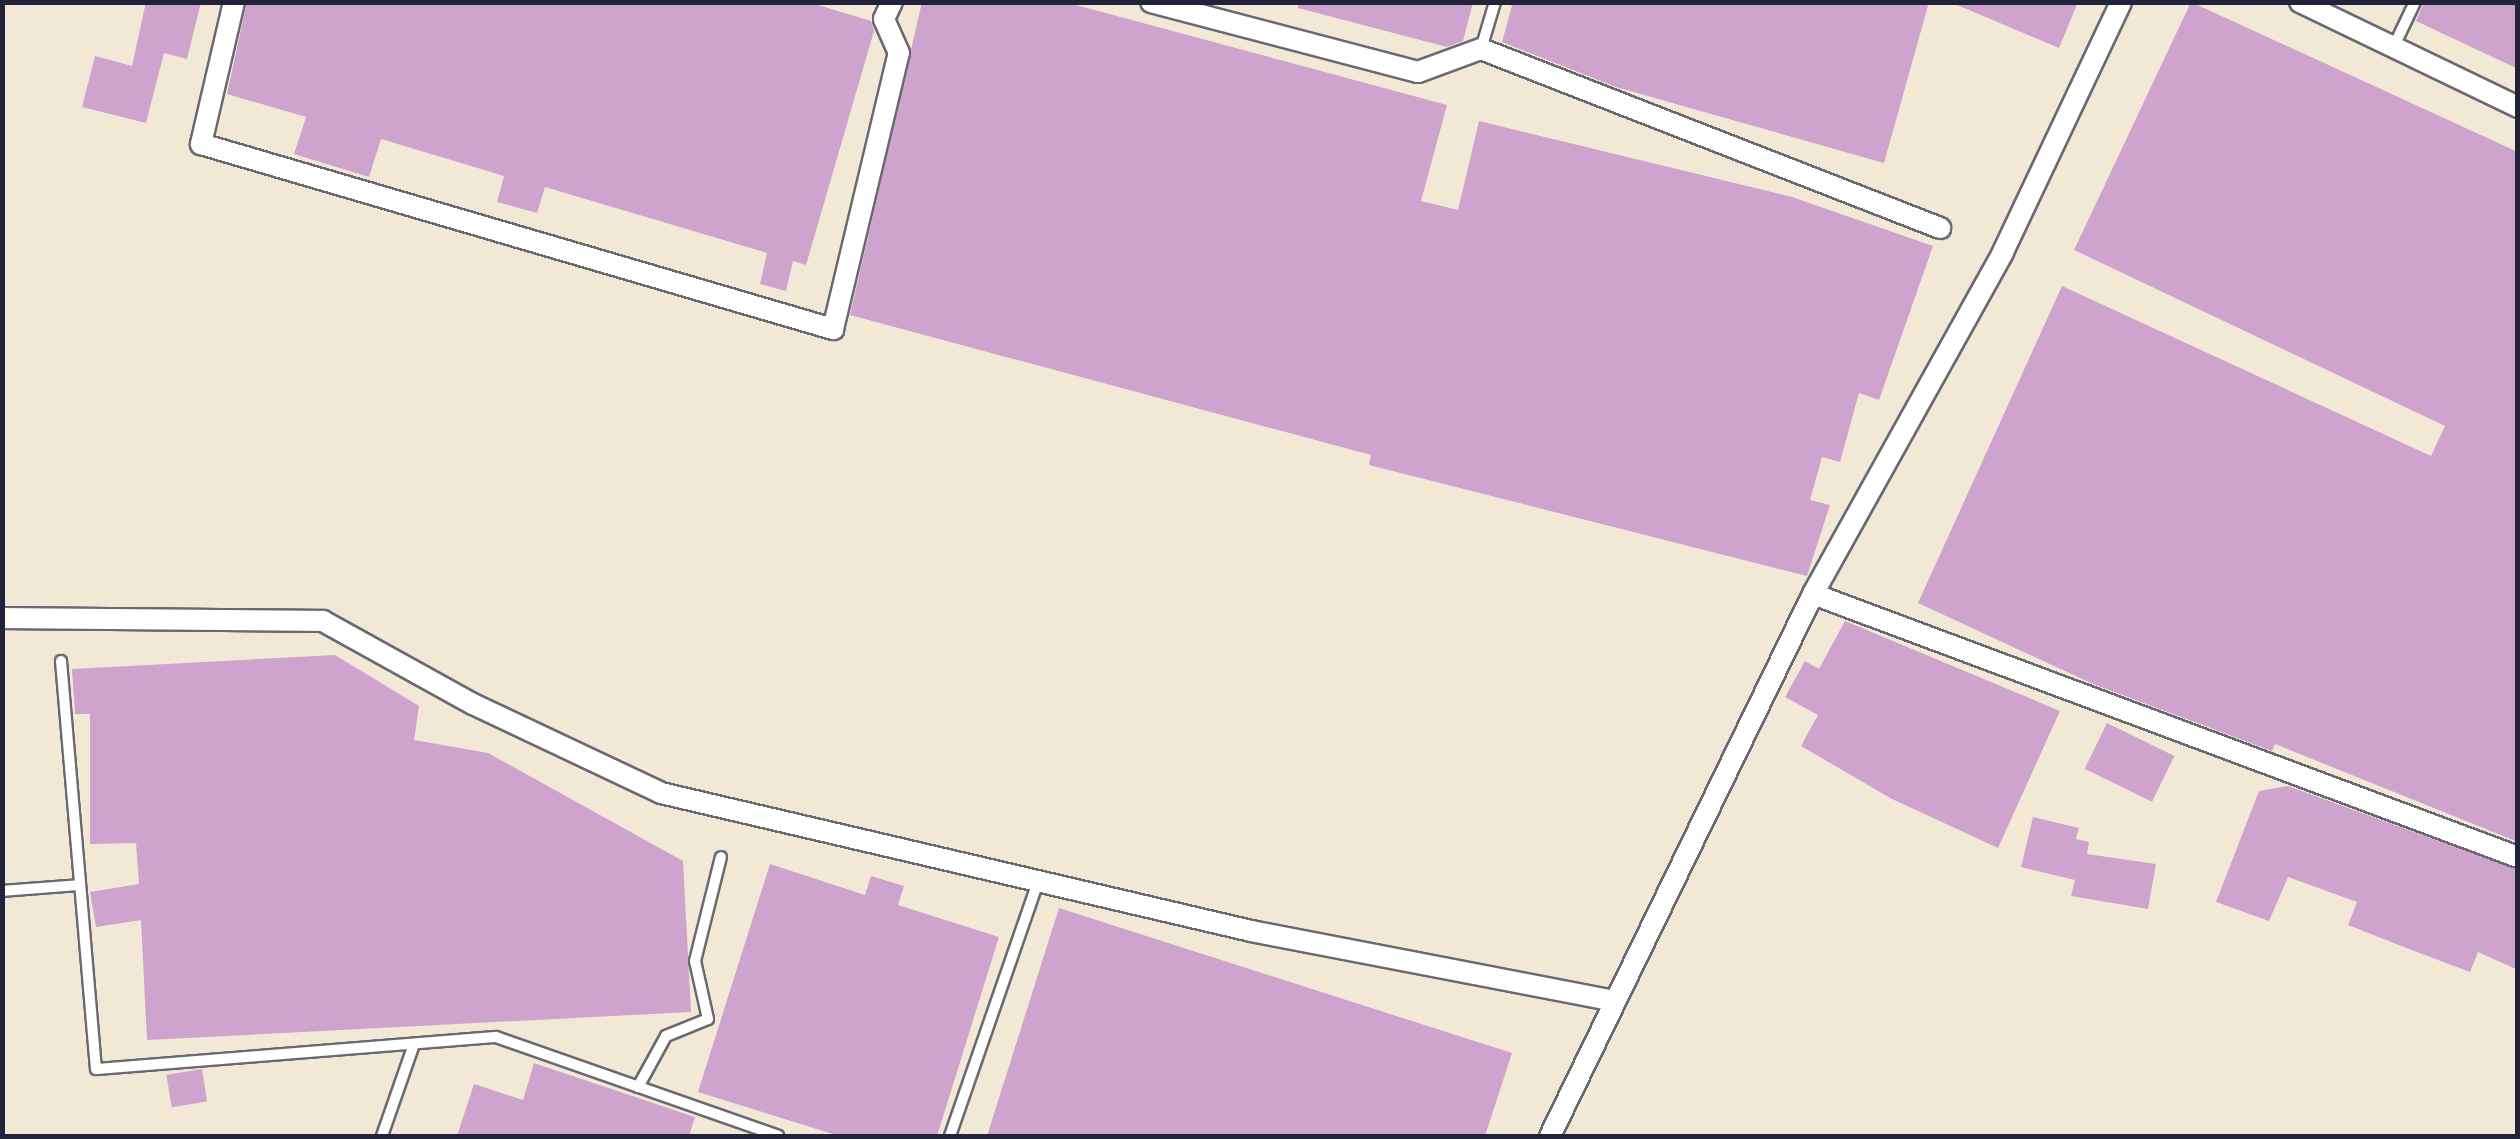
<!DOCTYPE html>
<html>
<head>
<meta charset="utf-8">
<style>
	body { margin:0 }
	#map { position:relative; width:2520px; height:1139px; overflow:hidden; background:#f1e9d5; font-family:Vollkorn,serif }
	div>[style] { position:absolute }
	[style*='--x'] { left:calc(var(--x)*1px); top:calc(var(--y)*1px); width:calc(var(--w)*1px); rotate:calc(var(--a)*1deg) }
	.building>* { inset:0; background:#cea4cf; transform-origin:0 0 }
	.roads { filter:drop-shadow(2px 0 #6a6871) drop-shadow(-2px 0 #6a6871) drop-shadow(0 2px #6a6871) drop-shadow(0 -2px #6a6871) }
	.lane>* { height:10px; margin:-5px; padding:0 5px; transform-origin:5px; border-radius:5px; background:#fff }
	.street>* { height:20px; margin:-10px; padding:0 10px; transform-origin:10px; border-radius:10px; background:#fff }
	span { translate:-50% -50%; white-space:nowrap; text-align:center; line-height:1.15; -webkit-text-stroke:10px #f6f6f2; paint-order:stroke }
	.frame { position:absolute; inset:0; border:5px solid #22223b; pointer-events:none }
</style>
</head>
<body>
<div id="map">
	<div class="building">
		<i style="clip-path:polygon(146px 2px,201px 2px,187px 59px,164px 53px,146px 123px,82px 107px,95px 56px,132px 66px)"></i>
		<i style="clip-path:polygon(247px 2px,808px 2px,871px 21px,874px 31px,806px 265px,793px 261px,786px 291px,760px 284px,767px 253px,545px 187px,537px 213px,497px 202px,504px 176px,381px 139px,369px 177px,294px 154px,306px 117px,227px 94px)"></i>
		<i style="clip-path:polygon(922px 2px,1065px 2px,1447px 105px,1421px 201px,1458px 210px,1479px 121px,1792px 197px,1933px 246px,1879px 400px,1859px 393px,1840px 462px,1822px 457px,1810px 500px,1830px 505px,1807px 576px,1369px 465px,1371px 455px,850px 315px)"></i>
		<i style="clip-path:polygon(1299px 2px,1473px 2px,1463px 41px,1447px 47px,1298px 8px)"></i>
		<i style="clip-path:polygon(1513px 2px,1929px 2px,1884px 163px,1616px 87px,1502px 42px)"></i>
		<i style="clip-path:polygon(1950px 2px,2078px 2px,2059px 48px)"></i>
		<i style="clip-path:polygon(2191px 2px,2518px 152px,2518px 842px,2275px 744px,2272px 751px,2093px 684px,1918px 603px,2062px 286px,2431px 456px,2445px 426px,2074px 250px)"></i>
		<i style="clip-path:polygon(2424px 2px,2518px 2px,2518px 69px,2416px 21px)"></i>
		<i style="clip-path:polygon(1845px 621px,2060px 711px,1998px 848px,1892px 799px,1801px 746px,1818px 715px,1785px 697px,1805px 661px,1819px 669px)"></i>
		<i style="clip-path:polygon(335px 655px,419px 706px,414px 740px,488px 753px,683px 861px,691px 1012px,147px 1040px,141px 920px,96px 927px,90px 892px,139px 884px,136px 843px,90px 844px,90px 714px,75px 714px,72px 669px)"></i>
		<i style="left:2107px;top:723px;width:75px;height:51px;rotate:26deg"></i>
		<i style="clip-path:polygon(2288px 786px,2518px 870px,2518px 970px,2478px 952px,2470px 972px,2409px 949px,2348px 925px,2357px 902px,2288px 877px,2269px 921px,2216px 902px,2259px 791px)"></i>
		<i style="clip-path:polygon(2033px 817px,2079px 828px,2076px 839px,2089px 842px,2087px 854px,2156px 864px,2148px 909px,2071px 896px,2075px 880px,2021px 867px)"></i>
		<i style="clip-path:polygon(770px 864px,865px 895px,871px 876px,904px 886px,898px 905px,999px 937px,937px 1136px,839px 1136px,698px 1092px)"></i>
		<i style="clip-path:polygon(1059px 908px,1512px 1053px,1485px 1136px,987px 1136px)"></i>
		<i style="clip-path:polygon(534px 1063px,695px 1117px,689px 1136px,457px 1136px,474px 1084px,523px 1100px)"></i>
		<i style="left:202px;top:1069px;width:33px;height:36px;rotate:81deg"></i>
	</div>
	<div class="roads">
		<div class="lane">
			<i style="--x:2394;--y:46;--w:49;--a:-64.5"></i>
			<i style="--x:1481;--y:49;--w:49;--a:-73.4"></i>
			<i style="--x:61;--y:661;--w:409;--a:85.1"></i>
			<i style="--x:96;--y:1069;--w:401;--a:-4.6"></i>
			<i style="--x:496;--y:1037;--w:299;--a:19.3"></i>
			<i style="--x:2;--y:891;--w:78;--a:-4.4"></i>
			<i style="--x:638;--y:1087;--w:58;--a:-61.2"></i>
			<i style="--x:666;--y:1036;--w:45;--a:-22"></i>
			<i style="--x:708;--y:1019;--w:59;--a:-102.6"></i>
			<i style="--x:695;--y:961;--w:107;--a:-76"></i>
			<i style="--x:382;--y:1136;--w:97;--a:-70.8"></i>
			<i style="--x:950;--y:1136;--w:269;--a:-70.9"></i>
		</div>
		<div class="street">
			<i style="--x:234;--y:2;--w:146;--a:103.1"></i>
			<i style="--x:201;--y:144;--w:659;--a:16.32"></i>
			<i style="--x:833;--y:329;--w:284;--a:-76.6"></i>
			<i style="--x:899;--y:53;--w:37;--a:-114"></i>
			<i style="--x:884;--y:19;--w:19;--a:-65"></i>
			<i style="--x:1151;--y:2;--w:276;--a:14.7"></i>
			<i style="--x:1418;--y:72;--w:67;--a:-20.1"></i>
			<i style="--x:1481;--y:49;--w:493;--a:21.3"></i>
			<i style="--x:2300;--y:2;--w:242;--a:25.7"></i>
			<i style="--x:1813;--y:594;--w:752;--a:20.46"></i>
			<i style="--x:2;--y:618;--w:321;--a:0.5"></i>
			<i style="--x:323;--y:621;--w:171;--a:29"></i>
			<i style="--x:473;--y:704;--w:208;--a:25.3"></i>
			<i style="--x:661;--y:793;--w:606;--a:13.16"></i>
			<i style="--x:1251;--y:931;--w:367;--a:10.9"></i>
			<i style="--x:1550;--y:1136;--w:602;--a:-64.12"></i>
			<i style="--x:1813;--y:594;--w:391;--a:-60.9"></i>
			<i style="--x:2003;--y:252;--w:276;--a:-64.7"></i>
		</div>
	</div>
	<div class="frame"></div>
</div>
</body>
</html>
